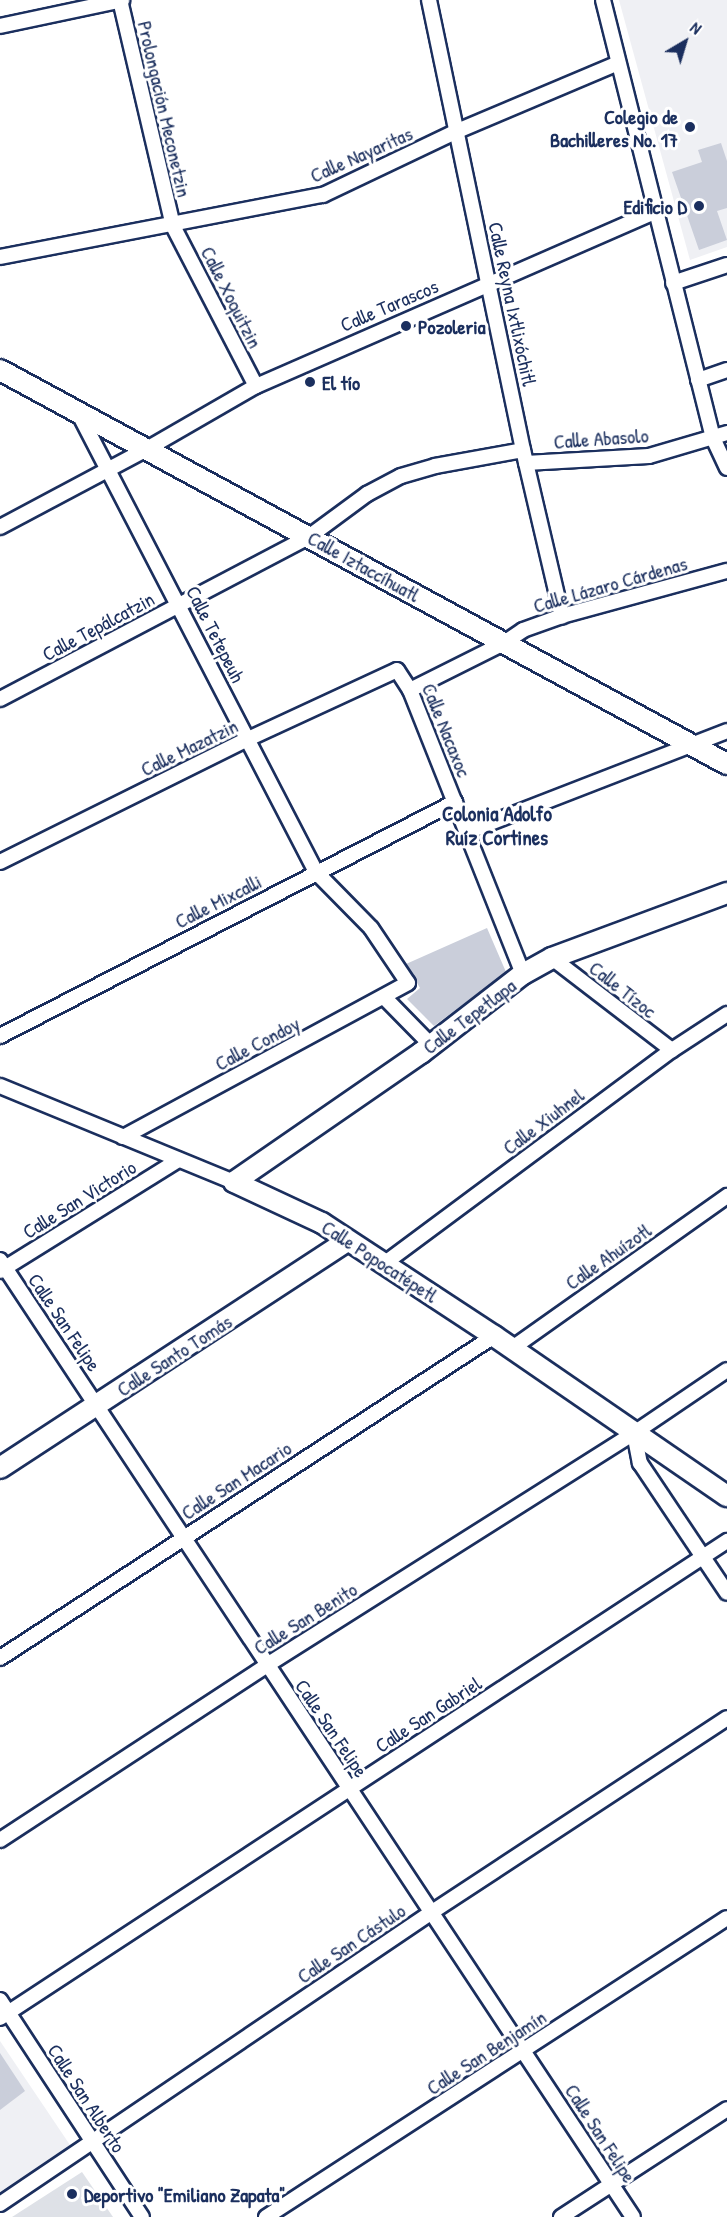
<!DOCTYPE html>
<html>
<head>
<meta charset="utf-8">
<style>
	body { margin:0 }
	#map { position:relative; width:727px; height:2217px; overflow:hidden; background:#fff; font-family:"Patrick Hand",sans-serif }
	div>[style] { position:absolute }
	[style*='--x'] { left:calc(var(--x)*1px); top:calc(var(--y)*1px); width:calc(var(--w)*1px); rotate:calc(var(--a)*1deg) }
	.built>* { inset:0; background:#eff0f4 }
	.green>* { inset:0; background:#dee1e7 }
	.building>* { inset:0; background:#caceda }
	.roads { filter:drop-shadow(2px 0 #1b2f5e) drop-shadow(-2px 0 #1b2f5e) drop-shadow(0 2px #1b2f5e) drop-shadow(0 -2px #1b2f5e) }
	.street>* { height:14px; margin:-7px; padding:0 7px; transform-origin:7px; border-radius:7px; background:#fff }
	.secondary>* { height:20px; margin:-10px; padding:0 10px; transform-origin:10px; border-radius:10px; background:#fff }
	.dots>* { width:16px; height:16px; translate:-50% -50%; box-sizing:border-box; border:3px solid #fff; border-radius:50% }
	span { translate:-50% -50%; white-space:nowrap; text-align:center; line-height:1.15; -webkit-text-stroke:6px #fff; paint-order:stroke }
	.street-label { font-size:20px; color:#1b2f5e }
	.poi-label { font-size:20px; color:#1b2f5e; font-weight:700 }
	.right { translate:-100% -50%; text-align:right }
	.left { translate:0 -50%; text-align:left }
	.neighbourhood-label { font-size:21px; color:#1b2f5e; font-weight:700 }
	.north { position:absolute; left:655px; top:12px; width:60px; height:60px; -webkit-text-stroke:4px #fff; paint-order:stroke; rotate:38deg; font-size:16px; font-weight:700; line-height:24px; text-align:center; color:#1b2f5e }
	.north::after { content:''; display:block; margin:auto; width:21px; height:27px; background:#1b2f5e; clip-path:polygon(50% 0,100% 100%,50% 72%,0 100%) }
</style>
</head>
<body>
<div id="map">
	<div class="built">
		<i style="clip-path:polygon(619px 0,727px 0,727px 247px,690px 260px)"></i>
		<i style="clip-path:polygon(0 2041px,70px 2145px,0 2192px)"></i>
	</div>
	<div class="green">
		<i style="clip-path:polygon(82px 2172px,113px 2217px,12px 2217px)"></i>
	</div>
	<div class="building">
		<i style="clip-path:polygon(721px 143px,727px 161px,727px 208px,717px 211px,727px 240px,699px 250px,672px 172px,702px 162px,698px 150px)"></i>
		<i style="clip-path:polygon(487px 928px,506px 972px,434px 1026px,407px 999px,420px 988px,406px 964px)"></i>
		<i style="clip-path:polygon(0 2053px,25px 2091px,0 2110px)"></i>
	</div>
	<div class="roads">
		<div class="street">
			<i style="--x:120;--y:0;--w:232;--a:76.8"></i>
			<i style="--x:173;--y:226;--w:180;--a:62.6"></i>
			<i style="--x:429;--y:0;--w:460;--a:78.2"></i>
			<i style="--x:523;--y:450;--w:171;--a:76.8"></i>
			<i style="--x:603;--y:0;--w:452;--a:75.9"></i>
			<i style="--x:713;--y:438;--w:33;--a:65"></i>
			<i style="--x:0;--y:26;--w:125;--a:-12"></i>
			<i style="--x:0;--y:257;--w:329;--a:-10.9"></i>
			<i style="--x:323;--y:195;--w:146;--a:-25.5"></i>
			<i style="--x:455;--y:132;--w:177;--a:-22.9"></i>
			<i style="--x:673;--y:283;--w:57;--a:-18.4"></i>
			<i style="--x:698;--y:380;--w:31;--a:-19"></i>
			<i style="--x:79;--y:414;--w:516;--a:62.64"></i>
			<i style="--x:316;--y:872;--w:78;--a:45.5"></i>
			<i style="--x:371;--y:928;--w:66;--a:56.1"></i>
			<i style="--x:408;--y:983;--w:324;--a:151.6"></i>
			<i style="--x:526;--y:463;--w:123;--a:-3.3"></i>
			<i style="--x:649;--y:456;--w:81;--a:-16.4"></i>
			<i style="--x:0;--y:527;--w:164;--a:-28"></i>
			<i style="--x:145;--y:450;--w:128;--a:-30"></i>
			<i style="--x:256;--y:386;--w:437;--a:-23.6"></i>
			<i style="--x:410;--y:690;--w:105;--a:-26.6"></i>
			<i style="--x:504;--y:643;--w:23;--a:-34"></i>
			<i style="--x:523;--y:630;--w:41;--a:-19.7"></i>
			<i style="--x:562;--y:616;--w:171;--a:-15.3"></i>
			<i style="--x:0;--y:699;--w:350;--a:-27.7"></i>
			<i style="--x:310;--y:536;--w:71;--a:-36.4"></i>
			<i style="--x:367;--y:494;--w:38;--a:-28"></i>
			<i style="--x:401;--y:476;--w:35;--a:-16"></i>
			<i style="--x:435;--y:466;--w:89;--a:-10.3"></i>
			<i style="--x:467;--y:832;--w:279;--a:-21.2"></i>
			<i style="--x:0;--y:862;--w:277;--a:-26.4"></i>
			<i style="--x:248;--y:739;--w:164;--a:-24.8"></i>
			<i style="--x:397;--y:670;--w:24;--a:57"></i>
			<i style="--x:410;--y:690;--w:306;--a:68.3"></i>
			<i style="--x:552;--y:958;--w:151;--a:37.5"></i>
			<i style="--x:384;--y:997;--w:67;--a:45.6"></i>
			<i style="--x:0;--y:1036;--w:512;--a:-27.22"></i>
			<i style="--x:0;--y:1086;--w:253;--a:22.3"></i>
			<i style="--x:0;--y:1260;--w:1147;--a:56.52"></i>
			<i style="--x:385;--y:1263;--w:357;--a:-36.6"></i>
			<i style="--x:672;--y:1050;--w:66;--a:-33.2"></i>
			<i style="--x:0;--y:1271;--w:210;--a:-31.9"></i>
			<i style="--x:511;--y:1349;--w:265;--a:-35.3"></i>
			<i style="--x:634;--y:1433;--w:31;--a:79"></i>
			<i style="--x:640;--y:1463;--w:156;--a:56.2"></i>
			<i style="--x:0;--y:1658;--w:590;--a:-33.1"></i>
			<i style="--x:0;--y:1840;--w:319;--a:-33.2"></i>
			<i style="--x:267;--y:1665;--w:434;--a:-32.3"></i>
			<i style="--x:634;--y:1433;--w:112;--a:-34.1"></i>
			<i style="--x:0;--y:2000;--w:259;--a:56.8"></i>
			<i style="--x:0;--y:2018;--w:870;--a:-33.27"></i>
			<i style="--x:0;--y:2204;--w:521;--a:-34.06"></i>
			<i style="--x:432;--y:1912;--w:353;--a:-33.3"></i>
			<i style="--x:266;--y:2217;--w:549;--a:-32.97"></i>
			<i style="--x:561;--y:2217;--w:198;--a:-33"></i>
		</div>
		<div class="secondary">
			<i style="--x:0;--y:370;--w:827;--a:28.46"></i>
			<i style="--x:234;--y:1182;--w:97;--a:25"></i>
			<i style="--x:322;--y:1223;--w:206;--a:33.3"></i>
			<i style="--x:494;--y:1336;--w:283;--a:34.5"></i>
			<i style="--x:234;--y:1182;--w:227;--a:-34.6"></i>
			<i style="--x:421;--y:1053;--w:129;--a:-37.8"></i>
			<i style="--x:523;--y:974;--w:33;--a:-29"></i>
			<i style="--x:552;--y:958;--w:187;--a:-20.4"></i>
			<i style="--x:0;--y:1468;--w:415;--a:-33.2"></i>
		</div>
	</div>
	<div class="dots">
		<i style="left:690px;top:127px;background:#1b2f5e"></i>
		<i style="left:699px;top:206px;background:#1b2f5e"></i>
		<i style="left:406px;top:326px;background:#1b2f5e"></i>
		<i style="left:310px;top:382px;background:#1b2f5e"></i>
		<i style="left:72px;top:2194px;background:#1b2f5e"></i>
	</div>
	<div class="street-label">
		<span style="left:165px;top:109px;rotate:77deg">Prolongación Meconetzin</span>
		<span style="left:361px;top:154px;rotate:-24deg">Calle Nayaritas</span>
		<span style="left:232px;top:297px;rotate:63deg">Calle Xoquitzin</span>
		<span style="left:513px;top:304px;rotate:78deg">Calle Reyna Ixtlixóchitl</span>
		<span style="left:389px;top:305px;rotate:-23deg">Calle Tarascos</span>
		<span style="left:601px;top:438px;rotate:-4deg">Calle Abasolo</span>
		<span style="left:364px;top:566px;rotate:29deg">Calle Iztaccíhuatl</span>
		<span style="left:610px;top:584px;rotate:-16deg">Calle Lázaro Cárdenas</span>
		<span style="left:98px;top:626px;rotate:-28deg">Calle Tepálcatzin</span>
		<span style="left:216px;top:634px;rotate:63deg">Calle Tetepeuh</span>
		<span style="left:447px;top:730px;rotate:68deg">Calle Nacaxoc</span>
		<span style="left:189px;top:747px;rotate:-26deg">Calle Mazatzin</span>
		<span style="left:218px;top:901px;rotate:-27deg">Calle Mixcalli</span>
		<span style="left:623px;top:989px;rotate:38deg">Calle Tízoc</span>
		<span style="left:469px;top:1016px;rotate:-37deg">Calle Tepetlapa</span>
		<span style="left:257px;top:1043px;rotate:-28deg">Calle Condoy</span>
		<span style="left:543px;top:1121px;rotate:-37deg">Calle Xiuhnel</span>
		<span style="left:79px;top:1199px;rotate:-32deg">Calle San Victorio</span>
		<span style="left:608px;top:1256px;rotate:-35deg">Calle Ahuízotl</span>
		<span style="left:380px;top:1261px;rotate:33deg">Calle Popocatépetl</span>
		<span style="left:65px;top:1322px;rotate:56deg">Calle San Felipe</span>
		<span style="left:174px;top:1355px;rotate:-33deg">Calle Santo Tomás</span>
		<span style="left:236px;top:1480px;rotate:-33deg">Calle San Macario</span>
		<span style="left:305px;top:1618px;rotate:-32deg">Calle San Benito</span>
		<span style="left:428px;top:1714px;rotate:-33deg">Calle San Gabriel</span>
		<span style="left:332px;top:1728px;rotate:56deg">Calle San Felipe</span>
		<span style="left:351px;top:1943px;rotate:-34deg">Calle San Cástulo</span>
		<span style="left:486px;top:2052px;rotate:-33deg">Calle San Benjamín</span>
		<span style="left:87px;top:2098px;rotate:57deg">Calle San Alberto</span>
		<span style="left:601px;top:2133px;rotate:57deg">Calle San Felipe</span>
	</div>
	<div class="poi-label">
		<span class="right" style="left:678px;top:128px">Colegio de<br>Bachilleres No. 17</span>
		<span class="right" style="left:687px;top:206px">Edificio D</span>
		<span class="left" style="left:418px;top:326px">Pozoleria</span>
		<span class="left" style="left:322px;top:382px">El tío</span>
		<span class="left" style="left:84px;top:2194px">Deportivo "Emiliano Zapata"</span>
	</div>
	<div class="neighbourhood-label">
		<span style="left:497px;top:826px">Colonia Adolfo<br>Ruíz Cortines</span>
	</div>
	<div class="north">N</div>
</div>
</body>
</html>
